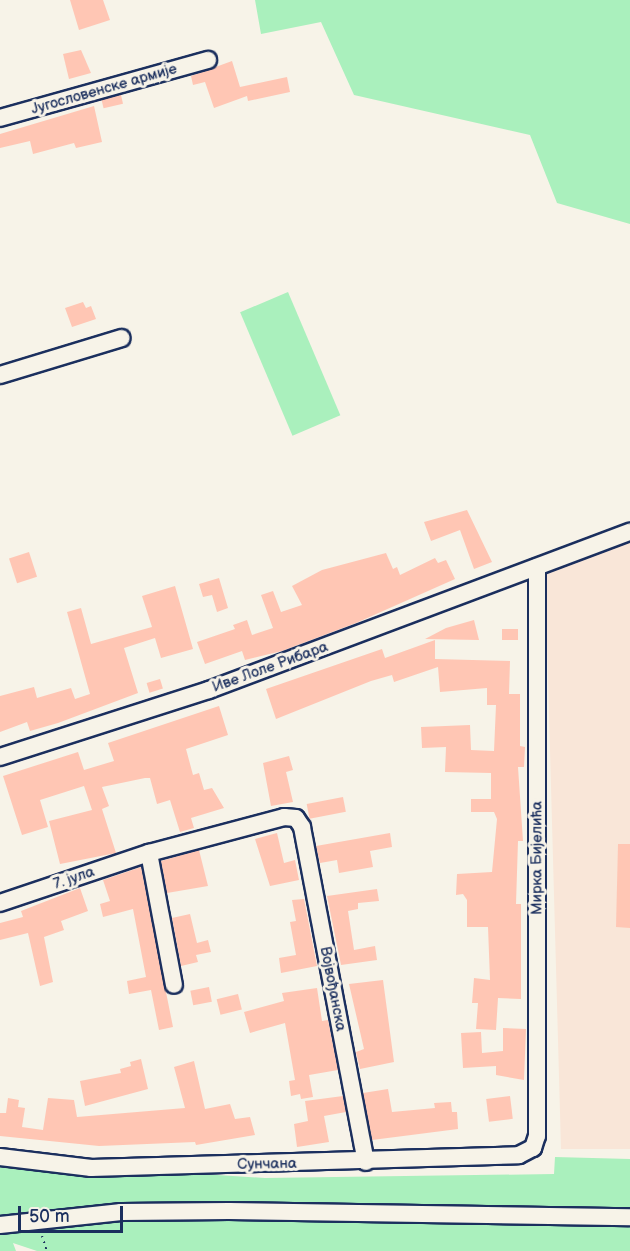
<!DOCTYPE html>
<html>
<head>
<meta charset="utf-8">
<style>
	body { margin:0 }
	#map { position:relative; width:630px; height:1251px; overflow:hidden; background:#f7f3e8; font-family:"Balsamiq Sans",sans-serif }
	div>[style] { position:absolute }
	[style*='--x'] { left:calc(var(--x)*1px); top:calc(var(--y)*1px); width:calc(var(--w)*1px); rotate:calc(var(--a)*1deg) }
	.built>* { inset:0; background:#f9e6d8 }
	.green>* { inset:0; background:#aaf0bd; transform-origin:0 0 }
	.building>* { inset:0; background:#ffc6b4; transform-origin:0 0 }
	.path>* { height:2px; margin-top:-1px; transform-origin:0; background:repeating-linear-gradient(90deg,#1b2f5e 0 1.5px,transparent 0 6px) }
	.roads { filter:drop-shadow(2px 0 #1b2f5e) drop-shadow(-2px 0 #1b2f5e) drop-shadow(0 2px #1b2f5e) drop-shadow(0 -2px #1b2f5e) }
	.minor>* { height:16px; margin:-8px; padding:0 8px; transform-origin:8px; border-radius:8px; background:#f7f3e8 }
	span { translate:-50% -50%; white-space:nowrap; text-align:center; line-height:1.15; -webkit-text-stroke:6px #f7f3e8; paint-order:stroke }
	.street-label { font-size:15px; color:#1b2f5e }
	.scale { position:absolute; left:18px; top:1206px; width:105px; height:27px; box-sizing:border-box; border:3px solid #1b2f5e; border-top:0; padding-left:8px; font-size:18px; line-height:21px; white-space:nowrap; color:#1b2f5e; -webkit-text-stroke:4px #f7f3e8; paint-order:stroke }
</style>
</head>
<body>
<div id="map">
	<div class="built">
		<i style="clip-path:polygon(630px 540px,630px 1149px,561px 1149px,545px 569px)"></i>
	</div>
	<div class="green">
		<i style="clip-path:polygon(255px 0,630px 0,630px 224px,557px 203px,530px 135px,354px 95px,321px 22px,261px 34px)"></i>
		<i style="left:288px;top:292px;width:134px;height:52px;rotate:67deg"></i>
		<i style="clip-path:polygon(555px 1157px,630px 1159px,630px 1251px,37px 1251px,13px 1243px,16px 1251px,0 1251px,0 1161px,265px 1178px,554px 1174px)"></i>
	</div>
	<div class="building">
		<i style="clip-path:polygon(70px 0,103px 0,110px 20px,79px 30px)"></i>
		<i style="clip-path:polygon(81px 50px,91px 73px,69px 79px,63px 54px)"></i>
		<i style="clip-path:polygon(232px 61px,240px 87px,287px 77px,290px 92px,248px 101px,247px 96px,214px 108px,205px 82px,193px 85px,191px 76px)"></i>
		<i style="left:121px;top:95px;width:9px;height:20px;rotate:77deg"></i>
		<i style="clip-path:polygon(94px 106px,102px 142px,76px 148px,74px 143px,33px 154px,30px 141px,0 148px,0 134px)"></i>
		<i style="clip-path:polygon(83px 302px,86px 308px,91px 306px,96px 319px,72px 327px,65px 308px)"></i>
		<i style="clip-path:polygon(467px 510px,492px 562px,474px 569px,460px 530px,431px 541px,424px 522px)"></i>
		<i style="left:29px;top:552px;width:26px;height:21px;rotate:72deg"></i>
		<i style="clip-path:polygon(386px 553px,393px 569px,397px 567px,400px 575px,435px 558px,438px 563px,446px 560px,455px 579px,356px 623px,282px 651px,245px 660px,242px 651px,205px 664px,197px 642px,235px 629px,233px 625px,247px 620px,252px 635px,273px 628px,261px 595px,273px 591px,281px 612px,302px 605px,292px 586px,322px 570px)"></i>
		<i style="clip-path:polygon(219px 578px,228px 608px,217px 612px,212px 595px,203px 597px,199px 584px)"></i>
		<i style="clip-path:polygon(175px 586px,193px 649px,161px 658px,155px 638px,124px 648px,138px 693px,58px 723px,30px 731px,27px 722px,0 732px,0 696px,34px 687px,37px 698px,71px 688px,75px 699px,90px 694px,67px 612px,81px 608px,91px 644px,152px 627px,142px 596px)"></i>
		<i style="clip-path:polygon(474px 620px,479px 640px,425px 639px,446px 628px)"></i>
		<i style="left:502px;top:629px;width:16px;height:11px"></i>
		<i style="clip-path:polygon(435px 640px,435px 659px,510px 661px,509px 694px,520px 694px,520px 746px,525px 747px,524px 767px,518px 767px,523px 841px,518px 841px,516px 904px,521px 904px,521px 999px,498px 998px,496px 1030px,476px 1029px,478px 1003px,472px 1003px,474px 978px,490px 980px,488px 927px,467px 927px,467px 900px,463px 894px,456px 895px,457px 874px,492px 872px,497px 819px,494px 812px,471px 812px,471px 799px,491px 799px,491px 773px,445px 772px,446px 747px,422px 748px,421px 727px,470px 725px,471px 750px,494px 751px,496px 705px,487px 705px,487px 688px,440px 692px,438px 667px,394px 682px,392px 675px,371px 681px,276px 719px,266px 689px,382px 649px,385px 658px)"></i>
		<i style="left:160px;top:679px;width:10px;height:14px;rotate:73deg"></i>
		<i style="clip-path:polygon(219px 706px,228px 735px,186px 749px,193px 775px,199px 773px,204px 790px,212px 788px,224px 808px,191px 818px,194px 828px,180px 832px,170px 800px,157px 804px,150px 778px,145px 778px,102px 787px,109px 806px,102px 809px,116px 853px,60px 864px,49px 821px,92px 810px,84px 786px,40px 800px,48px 827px,22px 835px,3px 776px,78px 752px,84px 770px,114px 761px,108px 743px)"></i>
		<i style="clip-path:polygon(289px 756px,293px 770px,286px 772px,293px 802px,271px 806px,263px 763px)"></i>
		<i style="left:343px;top:797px;width:15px;height:37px;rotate:79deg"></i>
		<i style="clip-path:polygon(277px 833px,284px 863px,295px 860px,299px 880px,270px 886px,255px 839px)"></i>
		<i style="clip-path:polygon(390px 833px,392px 847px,370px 851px,373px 867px,339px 873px,337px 860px,320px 863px,316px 846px)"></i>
		<i style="clip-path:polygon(618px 844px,630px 844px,630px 928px,616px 927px)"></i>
		<i style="clip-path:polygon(199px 850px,208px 886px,167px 893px,161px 861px)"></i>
		<i style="clip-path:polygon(141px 867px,173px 1027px,159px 1030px,151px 990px,129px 994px,127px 981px,146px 977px,133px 909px,103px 917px,100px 904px,110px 901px,103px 880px)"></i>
		<i style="clip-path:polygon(80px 888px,88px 911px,61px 921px,64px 930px,44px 937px,53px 982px,40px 986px,28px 933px,0 940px,0 923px,23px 917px,21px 911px)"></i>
		<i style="clip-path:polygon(377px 889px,379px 901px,358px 903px,358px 909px,348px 911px,354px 950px,375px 946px,377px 960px,341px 965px,327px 896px)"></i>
		<i style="clip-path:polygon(304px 899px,317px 966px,281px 973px,279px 958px,296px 955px,290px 922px,296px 921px,292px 900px)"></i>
		<i style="clip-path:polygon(190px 914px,197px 943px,208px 940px,211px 952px,196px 955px,198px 962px,181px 966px,172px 918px)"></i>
		<i style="clip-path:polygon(383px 980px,394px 1062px,360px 1069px,356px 1052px,364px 1049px,349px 984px)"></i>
		<i style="left:209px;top:987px;width:15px;height:19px;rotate:79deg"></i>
		<i style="clip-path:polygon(317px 988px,322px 1021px,328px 1020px,338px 1070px,309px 1075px,313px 1097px,301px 1099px,300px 1094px,291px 1096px,289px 1081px,295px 1080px,285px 1023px,250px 1033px,244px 1012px,284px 1001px,282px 993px)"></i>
		<i style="left:238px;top:994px;width:16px;height:22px;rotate:76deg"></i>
		<i style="clip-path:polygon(503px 1028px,526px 1029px,524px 1080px,496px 1075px,496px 1066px,463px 1068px,461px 1033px,481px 1032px,482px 1053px,503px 1051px)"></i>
		<i style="clip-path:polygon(141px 1059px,148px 1089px,85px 1106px,80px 1081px,121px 1073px,120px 1069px,131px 1066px,130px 1062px)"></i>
		<i style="clip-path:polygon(194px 1061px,205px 1109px,230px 1104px,235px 1119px,250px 1117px,255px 1135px,196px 1145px,195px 1142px,99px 1146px,0 1136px,0 1113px,6px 1113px,8px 1098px,19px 1100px,18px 1107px,25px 1108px,22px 1127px,43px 1130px,48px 1098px,74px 1100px,77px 1117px,185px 1108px,174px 1067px)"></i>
		<i style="clip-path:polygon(388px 1089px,392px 1112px,435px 1108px,434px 1103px,451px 1102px,452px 1112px,457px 1112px,458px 1129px,372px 1140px,363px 1093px)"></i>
		<i style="clip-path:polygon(343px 1096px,346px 1112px,324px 1116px,329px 1142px,297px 1147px,294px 1124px,308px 1121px,305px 1101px)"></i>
		<i style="left:510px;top:1096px;width:23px;height:24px;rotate:83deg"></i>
	</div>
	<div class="path">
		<i style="--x:42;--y:1236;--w:16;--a:72"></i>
	</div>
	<div class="roads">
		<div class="minor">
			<i style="--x:0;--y:118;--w:216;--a:-15.6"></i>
			<i style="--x:0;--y:375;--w:127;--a:-16.9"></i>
			<i style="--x:0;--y:757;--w:219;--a:-17.8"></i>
			<i style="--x:209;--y:690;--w:450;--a:-20.6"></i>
			<i style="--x:149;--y:853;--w:134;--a:79.3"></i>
			<i style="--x:0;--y:903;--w:157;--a:-18.6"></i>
			<i style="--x:149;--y:853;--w:140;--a:-14.9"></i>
			<i style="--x:284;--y:817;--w:12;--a:5"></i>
			<i style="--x:296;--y:818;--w:11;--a:56"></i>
			<i style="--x:302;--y:827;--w:341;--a:79.2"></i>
			<i style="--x:0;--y:1157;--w:92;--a:6.9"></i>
			<i style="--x:91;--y:1168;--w:428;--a:-1.7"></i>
			<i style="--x:519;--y:1155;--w:16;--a:-27"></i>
			<i style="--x:533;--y:1148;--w:13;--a:-72"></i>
			<i style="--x:537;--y:1136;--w:569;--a:-90"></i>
			<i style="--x:0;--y:1225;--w:122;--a:-6.1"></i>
			<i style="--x:121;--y:1212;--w:108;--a:-0.5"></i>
			<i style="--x:229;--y:1211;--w:401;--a:0.9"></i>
		</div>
	</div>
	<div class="street-label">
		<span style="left:104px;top:89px;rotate:-16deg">Југословенске армије</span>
		<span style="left:270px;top:667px;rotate:-20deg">Иве Лоле Рибара</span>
		<span style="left:537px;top:858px;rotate:-90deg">Мирка Бијелића</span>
		<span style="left:74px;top:878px;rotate:-19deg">7. јула</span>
		<span style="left:333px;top:989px;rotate:79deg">Војвођанска</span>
		<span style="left:267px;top:1164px;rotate:-1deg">Сунчана</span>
	</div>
	<div class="scale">50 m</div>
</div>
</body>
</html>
